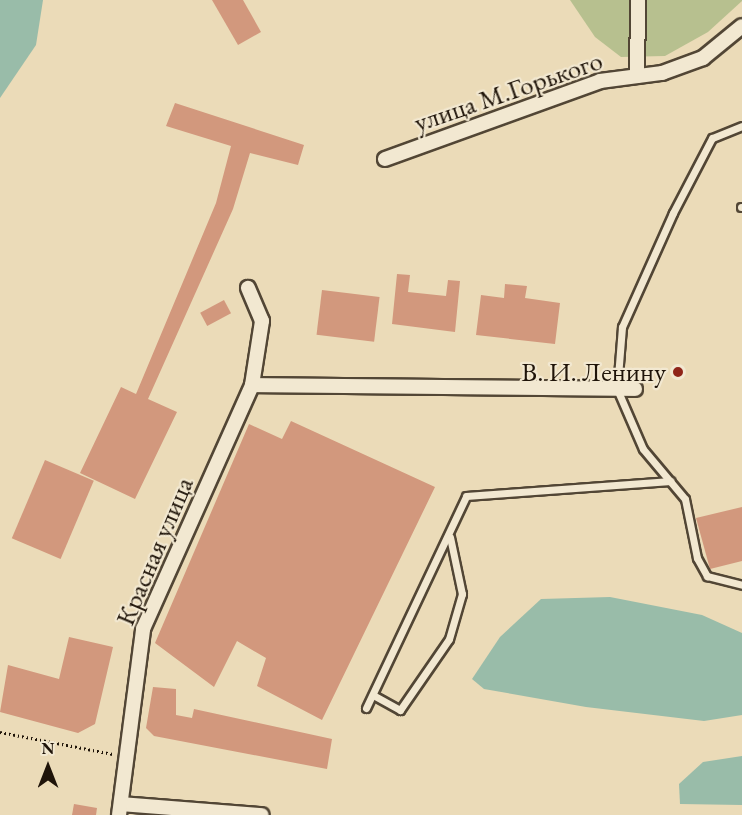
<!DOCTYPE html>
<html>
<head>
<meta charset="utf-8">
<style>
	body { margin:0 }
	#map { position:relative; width:742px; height:815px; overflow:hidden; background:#ebdbb8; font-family:"EB Garamond",serif }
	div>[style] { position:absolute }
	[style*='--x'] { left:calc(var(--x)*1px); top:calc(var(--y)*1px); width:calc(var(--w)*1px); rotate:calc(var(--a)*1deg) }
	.green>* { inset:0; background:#b7c08f }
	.water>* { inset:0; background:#99bca9 }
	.building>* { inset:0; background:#d2987d; transform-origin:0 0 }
	.path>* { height:3px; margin-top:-1.5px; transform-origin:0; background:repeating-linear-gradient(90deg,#1f1409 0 1.5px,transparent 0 4.5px) }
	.roads { filter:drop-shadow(2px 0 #524635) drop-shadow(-2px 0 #524635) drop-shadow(0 2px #524635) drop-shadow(0 -2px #524635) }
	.lane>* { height:7px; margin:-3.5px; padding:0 3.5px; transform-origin:3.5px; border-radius:3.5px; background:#f2e8d1 }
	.street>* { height:14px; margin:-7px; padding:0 7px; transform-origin:7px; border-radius:7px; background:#f2e8d1 }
	.dots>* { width:16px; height:16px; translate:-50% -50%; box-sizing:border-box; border:3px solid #f2e8d1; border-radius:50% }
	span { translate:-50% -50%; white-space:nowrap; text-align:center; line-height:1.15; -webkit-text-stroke:4.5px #f2e8d1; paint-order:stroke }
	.street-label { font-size:27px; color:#1f1409 }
	.poi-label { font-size:27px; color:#1f1409 }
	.right { translate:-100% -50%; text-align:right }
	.north { position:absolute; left:18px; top:737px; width:60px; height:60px; -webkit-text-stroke:4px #f2e8d1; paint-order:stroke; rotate:0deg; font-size:16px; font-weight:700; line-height:24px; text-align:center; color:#1f1409 }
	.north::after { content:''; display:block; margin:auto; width:21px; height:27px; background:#1f1409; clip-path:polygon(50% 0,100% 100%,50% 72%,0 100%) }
</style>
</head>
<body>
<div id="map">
	<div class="green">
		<i style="clip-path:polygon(570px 0,742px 0,742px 1px,708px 32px,665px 56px,621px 57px,595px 37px)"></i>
	</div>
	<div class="water">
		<i style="clip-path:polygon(0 0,43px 0,36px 45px,0 98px)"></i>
		<i style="clip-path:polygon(610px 597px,702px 615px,742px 633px,742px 715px,704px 721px,586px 707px,484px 689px,472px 679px,500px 637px,541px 599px)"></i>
		<i style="clip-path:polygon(742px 756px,742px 805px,680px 804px,679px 784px,703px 762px)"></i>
	</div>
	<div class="building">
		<i style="clip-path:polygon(212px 0,243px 0,261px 32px,238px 45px)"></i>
		<i style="clip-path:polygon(175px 103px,304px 145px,298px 165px,250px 153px,233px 209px,148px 399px,177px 412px,135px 499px,80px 473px,121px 387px,136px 394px,216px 203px,231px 146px,166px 126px)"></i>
		<i style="clip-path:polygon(397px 274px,410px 275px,408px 292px,446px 296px,448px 280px,460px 281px,455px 332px,392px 324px)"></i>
		<i style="clip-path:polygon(505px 284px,527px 286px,525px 298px,560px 303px,555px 344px,476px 335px,481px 295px,504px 298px)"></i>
		<i style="left:322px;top:290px;width:58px;height:45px;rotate:7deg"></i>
		<i style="left:224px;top:300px;width:15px;height:27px;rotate:62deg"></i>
		<i style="clip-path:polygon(291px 421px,435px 487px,322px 720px,257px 686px,266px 658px,237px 641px,214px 687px,155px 643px,249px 424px,282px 439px)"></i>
		<i style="left:45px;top:460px;width:53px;height:85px;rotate:23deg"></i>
		<i style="clip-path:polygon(742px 507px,742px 561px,710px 569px,696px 518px)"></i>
		<i style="clip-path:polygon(69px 637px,113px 647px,95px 724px,78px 733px,0 712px,8px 665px,59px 679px)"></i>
		<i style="clip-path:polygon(153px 687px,176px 689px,176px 715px,192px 718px,194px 709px,332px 739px,327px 769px,154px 736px,146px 728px)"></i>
		<i style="clip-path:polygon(74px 804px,97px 808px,96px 815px,72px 815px)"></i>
	</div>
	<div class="path">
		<i style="--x:0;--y:732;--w:115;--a:11"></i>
	</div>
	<div class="roads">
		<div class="lane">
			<i style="--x:742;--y:126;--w:32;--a:158"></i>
			<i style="--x:712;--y:138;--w:85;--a:117.5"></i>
			<i style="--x:673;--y:213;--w:125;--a:114.1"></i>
			<i style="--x:622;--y:327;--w:62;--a:94.6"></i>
			<i style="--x:617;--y:389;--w:65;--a:66.6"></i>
			<i style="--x:643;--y:449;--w:65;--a:50"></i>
			<i style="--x:685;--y:499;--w:60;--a:78.5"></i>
			<i style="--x:697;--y:558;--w:21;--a:61"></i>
			<i style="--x:707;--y:576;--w:36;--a:14"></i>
			<i style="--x:741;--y:207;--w:1;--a:0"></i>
			<i style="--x:373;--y:695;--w:31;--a:29"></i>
			<i style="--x:400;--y:710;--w:86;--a:-55.4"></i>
			<i style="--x:449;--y:639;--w:47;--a:-73.9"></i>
			<i style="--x:462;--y:594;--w:58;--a:-101.9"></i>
			<i style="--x:366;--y:708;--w:234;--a:-64.7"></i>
			<i style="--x:466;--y:496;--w:205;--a:-4.2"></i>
		</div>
		<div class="street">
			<i style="--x:637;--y:76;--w:76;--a:-89.2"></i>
			<i style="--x:385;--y:159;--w:229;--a:-19.9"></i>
			<i style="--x:600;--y:81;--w:63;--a:-7.4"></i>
			<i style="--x:662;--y:73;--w:44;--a:-20.1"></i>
			<i style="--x:703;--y:58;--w:50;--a:-39.4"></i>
			<i style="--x:252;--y:385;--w:383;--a:0.6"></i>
			<i style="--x:121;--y:804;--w:141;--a:4.5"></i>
			<i style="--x:119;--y:815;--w:188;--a:-82.6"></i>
			<i style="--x:143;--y:629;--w:267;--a:-65.9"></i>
			<i style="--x:252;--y:385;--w:65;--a:-81.1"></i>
			<i style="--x:262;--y:321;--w:36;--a:-113"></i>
		</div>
	</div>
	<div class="dots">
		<i style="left:678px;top:372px;background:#8f2418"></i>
	</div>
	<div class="street-label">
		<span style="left:508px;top:91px;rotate:-19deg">улица М.Горького</span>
		<span style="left:154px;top:551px;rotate:-67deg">Красная улица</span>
	</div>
	<div class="poi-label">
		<span class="right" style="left:666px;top:372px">В. И. Ленину</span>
	</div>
	<div class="north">N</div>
</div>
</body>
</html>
